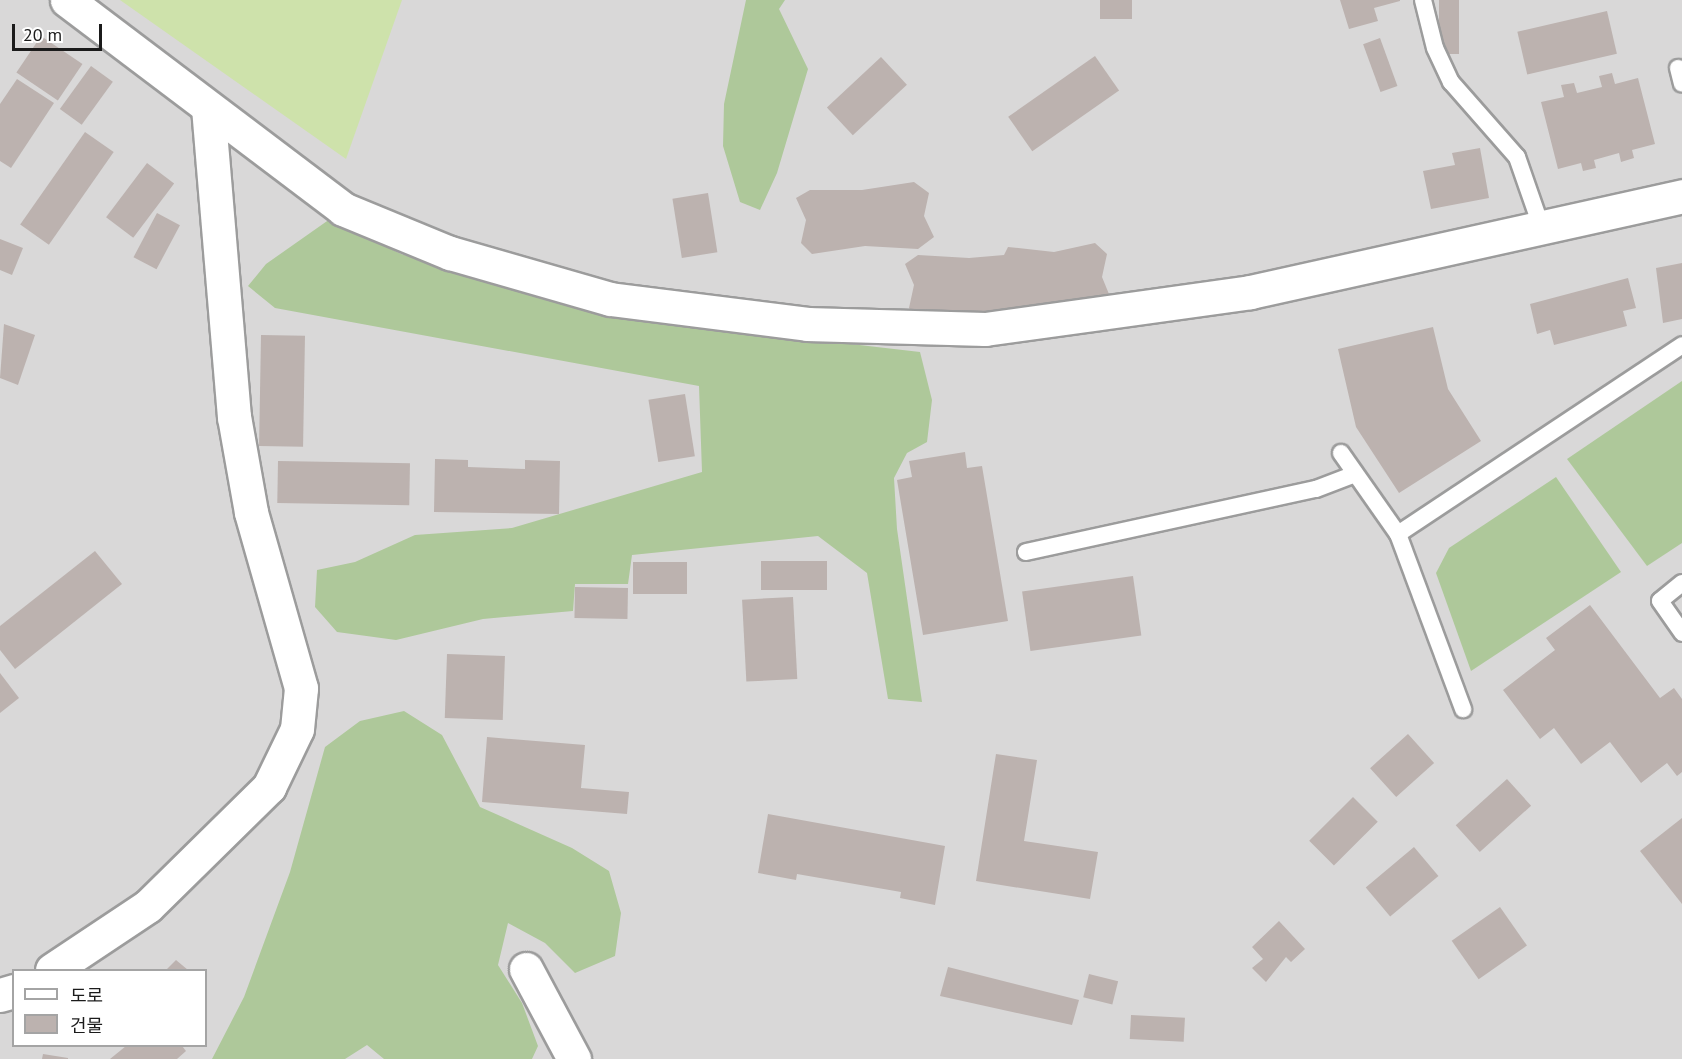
<!DOCTYPE html>
<html>
<head>
<meta charset="utf-8">
<style>
	body { margin:0 }
	#map { position:relative; width:1682px; height:1059px; overflow:hidden; background:#ece7e2; font-family:"PT Sans","Noto Sans KR",sans-serif }
	div>[style] { position:absolute }
	[style*='--x'] { left:calc(var(--x)*1px); top:calc(var(--y)*1px); width:calc(var(--w)*1px); rotate:calc(var(--a)*1deg) }
	.residential>* { inset:0; background:#d9d8d8 }
	.grass>* { inset:0; background:#cee2ab }
	.forest>* { inset:0; background:#aec89a }
	.building>* { inset:0; background:#bcb2af; transform-origin:0 0 }
	.roads { filter:drop-shadow(2px 0 #9c9c9c) drop-shadow(-2px 0 #9c9c9c) drop-shadow(0 2px #9c9c9c) drop-shadow(0 -2px #9c9c9c) }
	.lane>* { height:16px; margin:-8px; padding:0 8px; transform-origin:8px; border-radius:8px; background:#fff }
	.street>* { height:33px; margin:-16.5px; padding:0 16.5px; transform-origin:16.5px; border-radius:16.5px; background:#fff }
	span { translate:-50% -50%; white-space:nowrap; text-align:center; line-height:1.15; -webkit-text-stroke:6px #fff; paint-order:stroke }
	.legend { position:absolute; left:12px; top:969px; width:195px; height:78px; box-sizing:border-box; background:#fff; border:2px solid #a4a4a4; margin:0; padding:8px 10px; list-style:none; font-size:18px; color:#1b1b1b }
	.legend li { display:flex; align-items:center; gap:12px; height:30px }
	.legend b { width:30px; border:2px solid #a4a4a4 }
	.scale { position:absolute; left:12px; top:24px; width:90px; height:27px; box-sizing:border-box; border:3px solid #1b1b1b; border-top:0; padding-left:8px; font-size:18px; line-height:21px; white-space:nowrap; color:#1b1b1b; -webkit-text-stroke:4px #fff; paint-order:stroke }
</style>
</head>
<body>
<div id="map">
	<div class="residential">
		<i style="clip-path:polygon(evenodd,0 0,1682px 0,1682px 1059px,0 1059px,0 0,14px 970px,206px 970px,206px 1046px,14px 1046px,14px 970px)"></i>
	</div>
	<div class="grass">
		<i style="clip-path:polygon(120px 0,402px 0,346px 159px)"></i>
	</div>
	<div class="forest">
		<i style="clip-path:polygon(746px 0,785px 0,779px 9px,808px 69px,777px 173px,760px 210px,740px 202px,723px 146px,724px 104px)"></i>
		<i style="clip-path:polygon(330px 219px,401px 254px,554px 302px,668px 323px,920px 352px,932px 400px,927px 442px,907px 453px,894px 478px,897px 529px,922px 702px,888px 699px,867px 573px,818px 536px,632px 555px,628px 584px,575px 584px,573px 611px,483px 619px,396px 640px,337px 632px,315px 607px,317px 570px,355px 562px,415px 535px,512px 528px,702px 472px,699px 386px,275px 308px,248px 286px,266px 264px)"></i>
		<i style="clip-path:polygon(1682px 381px,1682px 543px,1647px 566px,1567px 459px)"></i>
		<i style="clip-path:polygon(1556px 477px,1621px 572px,1471px 671px,1436px 573px,1449px 548px)"></i>
		<i style="clip-path:polygon(404px 711px,442px 735px,480px 807px,572px 848px,609px 871px,621px 913px,615px 956px,575px 973px,545px 943px,508px 923px,498px 965px,522px 1003px,538px 1046px,532px 1059px,384px 1059px,367px 1045px,345px 1059px,212px 1059px,244px 997px,290px 872px,325px 747px,360px 721px)"></i>
	</div>
	<div class="building">
		<i style="left:1100px;top:0;width:32px;height:19px"></i>
		<i style="clip-path:polygon(1340px 0,1400px 0,1400px 1px,1374px 8px,1378px 21px,1349px 29px)"></i>
		<i style="left:1439px;top:0;width:20px;height:54px"></i>
		<i style="left:1607px;top:11px;width:44px;height:92px;rotate:77deg"></i>
		<i style="left:41px;top:36px;width:50px;height:44px;rotate:34deg"></i>
		<i style="left:1380px;top:38px;width:51px;height:18px;rotate:70deg"></i>
		<i style="left:1095px;top:56px;width:42px;height:106px;rotate:55deg"></i>
		<i style="left:881px;top:57px;width:38px;height:74px;rotate:47deg"></i>
		<i style="left:91px;top:66px;width:27px;height:53px;rotate:36deg"></i>
		<i style="clip-path:polygon(1612px 73px,1615px 84px,1638px 78px,1655px 144px,1632px 150px,1634px 158px,1621px 162px,1619px 153px,1594px 160px,1596px 168px,1583px 171px,1581px 163px,1558px 169px,1541px 102px,1564px 97px,1561px 85px,1574px 83px,1577px 93px,1602px 87px,1599px 76px)"></i>
		<i style="clip-path:polygon(17px 79px,54px 103px,11px 168px,0 161px,0 104px)"></i>
		<i style="left:85px;top:132px;width:35px;height:113px;rotate:35deg"></i>
		<i style="clip-path:polygon(1480px 148px,1489px 198px,1431px 209px,1423px 171px,1455px 165px,1452px 153px)"></i>
		<i style="left:147px;top:163px;width:34px;height:68px;rotate:37deg"></i>
		<i style="clip-path:polygon(914px 182px,929px 193px,924px 216px,934px 237px,918px 249px,865px 246px,812px 254px,801px 243px,806px 220px,796px 198px,810px 190px,862px 190px)"></i>
		<i style="left:708px;top:193px;width:60px;height:36px;rotate:81deg"></i>
		<i style="left:157px;top:213px;width:26px;height:50px;rotate:28deg"></i>
		<i style="clip-path:polygon(0 239px,23px 248px,12px 275px,0 270px)"></i>
		<i style="clip-path:polygon(1095px 243px,1107px 254px,1102px 277px,1111px 299px,1099px 313px,918px 319px,909px 308px,914px 285px,905px 264px,918px 255px,969px 258px,1004px 255px,1008px 247px,1054px 252px)"></i>
		<i style="clip-path:polygon(1682px 263px,1682px 319px,1663px 323px,1656px 268px)"></i>
		<i style="clip-path:polygon(1628px 278px,1636px 308px,1623px 311px,1627px 326px,1554px 345px,1550px 330px,1537px 334px,1530px 304px)"></i>
		<i style="clip-path:polygon(4px 324px,35px 335px,18px 385px,0 378px)"></i>
		<i style="clip-path:polygon(1433px 327px,1448px 389px,1481px 441px,1399px 493px,1356px 427px,1338px 349px)"></i>
		<i style="left:261px;top:335px;width:44px;height:111px;rotate:1deg"></i>
		<i style="left:685px;top:394px;width:63px;height:37px;rotate:81deg"></i>
		<i style="clip-path:polygon(965px 452px,967px 468px,982px 466px,1008px 621px,923px 635px,897px 480px,912px 477px,909px 461px)"></i>
		<i style="clip-path:polygon(435px 459px,468px 460px,468px 467px,525px 469px,525px 460px,560px 461px,559px 514px,434px 512px)"></i>
		<i style="left:278px;top:461px;width:132px;height:42px;rotate:1deg"></i>
		<i style="clip-path:polygon(95px 551px,122px 584px,15px 669px,0 650px,0 626px)"></i>
		<i style="left:761px;top:561px;width:66px;height:29px"></i>
		<i style="left:633px;top:562px;width:54px;height:32px"></i>
		<i style="left:1133px;top:576px;width:60px;height:112px;rotate:82deg"></i>
		<i style="left:575px;top:587px;width:53px;height:31px;rotate:1deg"></i>
		<i style="left:793px;top:597px;width:82px;height:51px;rotate:87deg"></i>
		<i style="clip-path:polygon(1590px 605px,1660px 698px,1674px 688px,1682px 699px,1682px 772px,1677px 776px,1667px 763px,1641px 783px,1610px 742px,1581px 764px,1554px 728px,1540px 739px,1503px 690px,1555px 650px,1546px 638px)"></i>
		<i style="left:447px;top:654px;width:58px;height:64px;rotate:2deg"></i>
		<i style="clip-path:polygon(0 673px,19px 698px,0 713px)"></i>
		<i style="left:1408px;top:734px;width:39px;height:51px;rotate:48deg"></i>
		<i style="clip-path:polygon(487px 737px,585px 745px,581px 788px,629px 792px,627px 814px,482px 802px)"></i>
		<i style="clip-path:polygon(996px 754px,1037px 760px,1024px 841px,1098px 852px,1090px 899px,976px 881px)"></i>
		<i style="left:1507px;top:779px;width:36px;height:69px;rotate:48deg"></i>
		<i style="left:1353px;top:797px;width:35px;height:62px;rotate:45deg"></i>
		<i style="clip-path:polygon(768px 814px,945px 846px,935px 905px,900px 898px,901px 892px,797px 874px,796px 880px,758px 873px)"></i>
		<i style="clip-path:polygon(1682px 818px,1682px 904px,1640px 851px)"></i>
		<i style="left:1414px;top:847px;width:38px;height:63px;rotate:50deg"></i>
		<i style="left:1500px;top:907px;width:47px;height:59px;rotate:55deg"></i>
		<i style="clip-path:polygon(1279px 921px,1305px 949px,1291px 962px,1286px 957px,1266px 982px,1252px 968px,1263px 959px,1252px 947px)"></i>
		<i style="clip-path:polygon(176px 960px,188px 970px,166px 970px)"></i>
		<i style="clip-path:polygon(948px 967px,1079px 1000px,1072px 1025px,940px 996px)"></i>
		<i style="left:1089px;top:974px;width:30px;height:24px;rotate:14deg"></i>
		<i style="left:1131px;top:1015px;width:54px;height:24px;rotate:3deg"></i>
		<i style="clip-path:polygon(126px 1046px,182px 1046px,186px 1051px,177px 1059px,110px 1059px)"></i>
		<i style="clip-path:polygon(43px 1054px,68px 1058px,68px 1059px,42px 1059px)"></i>
	</div>
	<div class="roads">
		<div class="lane">
			<i style="--x:1423;--y:0;--w:49;--a:76"></i>
			<i style="--x:1435;--y:48;--w:38;--a:65"></i>
			<i style="--x:1451;--y:82;--w:100;--a:48.7"></i>
			<i style="--x:1517;--y:157;--w:73;--a:70.8"></i>
			<i style="--x:1678;--y:68;--w:16;--a:76"></i>
			<i style="--x:1341;--y:453;--w:99;--a:54.9"></i>
			<i style="--x:1398;--y:534;--w:187;--a:69.6"></i>
			<i style="--x:1398;--y:534;--w:341;--a:-33.6"></i>
			<i style="--x:1026;--y:552;--w:297;--a:-12.3"></i>
			<i style="--x:1316;--y:489;--w:42;--a:-21"></i>
			<i style="--x:1682;--y:583;--w:28;--a:141"></i>
			<i style="--x:1660;--y:601;--w:39;--a:55"></i>
		</div>
		<div class="street">
			<i style="--x:67;--y:0;--w:346;--a:37.1"></i>
			<i style="--x:343;--y:209;--w:116;--a:22.4"></i>
			<i style="--x:450;--y:253;--w:166;--a:16"></i>
			<i style="--x:610;--y:299;--w:199;--a:7.2"></i>
			<i style="--x:807;--y:324;--w:178;--a:1.6"></i>
			<i style="--x:985;--y:329;--w:268;--a:-7.9"></i>
			<i style="--x:1250;--y:292;--w:443;--a:-12.5"></i>
			<i style="--x:526;--y:969;--w:102;--a:61.9"></i>
			<i style="--x:52;--y:970;--w:115;--a:-33.7"></i>
			<i style="--x:148;--y:906;--w:170;--a:-44.5"></i>
			<i style="--x:269;--y:787;--w:64;--a:-64.2"></i>
			<i style="--x:297;--y:729;--w:41;--a:-84.4"></i>
			<i style="--x:301;--y:688;--w:183;--a:-105.9"></i>
			<i style="--x:251;--y:512;--w:97;--a:-100.1"></i>
			<i style="--x:234;--y:417;--w:308;--a:-94.8"></i>
			<i style="--x:0;--y:995;--w:15;--a:-16"></i>
		</div>
	</div>
	<ul class="legend">
	<li><b style="height:8px;background:#fff"></b>도로</li>
	<li><b style="height:16px;background:#bcb2af"></b>건물</li>
	</ul>
	<div class="scale">20 m</div>
</div>
</body>
</html>
